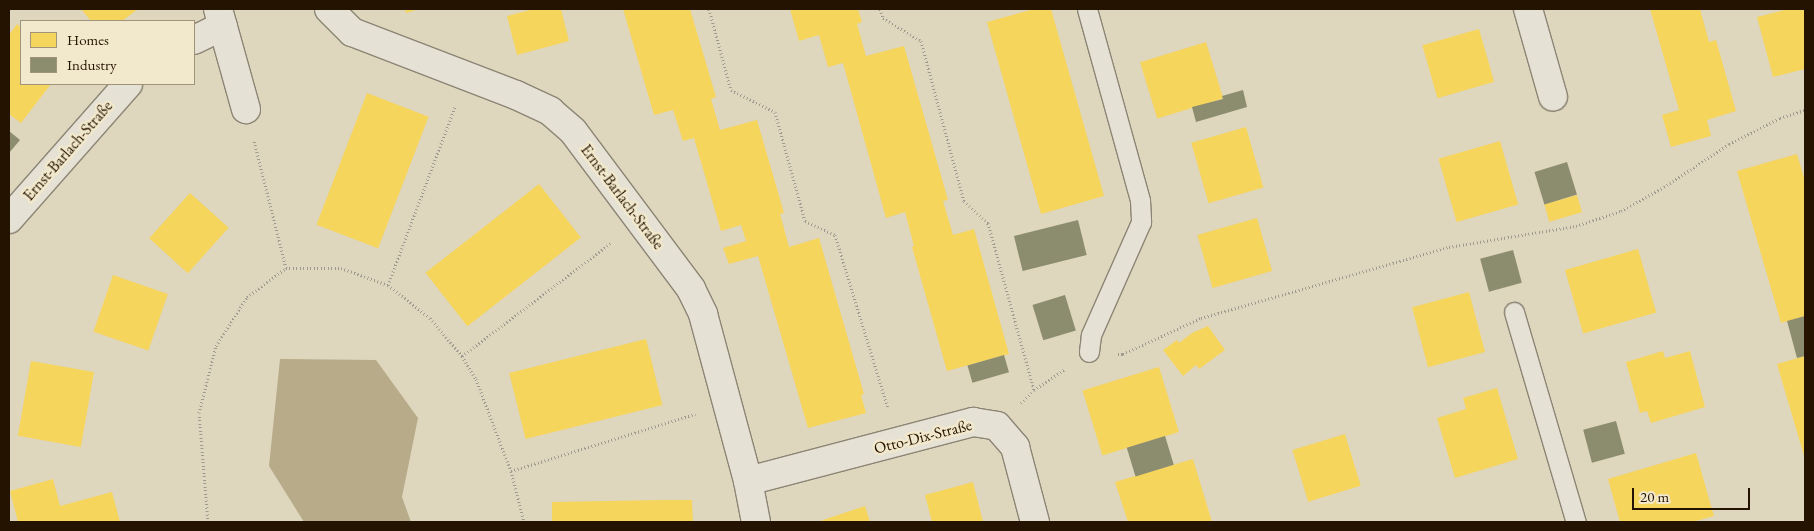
<!DOCTYPE html>
<html>
<head>
<meta charset="utf-8">
<style>
	body { margin:0 }
	#map { position:relative; width:1814px; height:531px; overflow:hidden; background:#ded6bd; font-family:"EB Garamond",serif }
	div>[style] { position:absolute }
	[style*='--x'] { left:calc(var(--x)*1px); top:calc(var(--y)*1px); width:calc(var(--w)*1px); rotate:calc(var(--a)*1deg) }
	.water>* { inset:0; background:#b8ab8a }
	.homes>* { inset:0; background:#f6d55c; transform-origin:0 0 }
	.industry>* { inset:0; background:#8c8c6e; transform-origin:0 0 }
	.path>* { height:3px; margin-top:-1.5px; transform-origin:0; background:repeating-linear-gradient(90deg,#9f9a8f 0 1px,transparent 0 3.5px) }
	.roads { filter:drop-shadow(1px 0 #8c8575) drop-shadow(-1px 0 #8c8575) drop-shadow(0 1px #8c8575) drop-shadow(0 -1px #8c8575) }
	.service>* { height:19px; margin:-9.5px; padding:0 9.5px; transform-origin:9.5px; border-radius:9.5px; background:#e5e1d4 }
	.minor>* { height:28px; margin:-14px; padding:0 14px; transform-origin:14px; border-radius:14px; background:#e5e1d4 }
	span { translate:-50% -50%; white-space:nowrap; text-align:center; line-height:1.15; -webkit-text-stroke:5px #f2e9cc; paint-order:stroke }
	.street-label { font-size:16px; color:#251301 }
	.frame { position:absolute; inset:0; border:10px solid #251301; pointer-events:none }
	.legend { position:absolute; left:20px; top:20px; width:175px; height:65px; box-sizing:border-box; background:#f2e9cc; border:1px solid #a0937b; margin:0; padding:6px 9px; list-style:none; font-size:15px; color:#251301 }
	.legend li { display:flex; align-items:center; gap:10px; height:25px }
	.legend b { width:25px; border:1px solid #a0937b }
	.scale { position:absolute; left:1632px; top:488px; width:118px; height:22px; box-sizing:border-box; border:2px solid #251301; border-top:0; padding-left:6px; font-size:15px; line-height:18px; white-space:nowrap; color:#251301; -webkit-text-stroke:4px #f2e9cc; paint-order:stroke }
</style>
</head>
<body>
<div id="map">
	<div class="water">
		<i style="clip-path:polygon(280px 359px,376px 360px,418px 418px,402px 497px,411px 522px,304px 522px,269px 466px)"></i>
	</div>
	<div class="homes">
		<i style="clip-path:polygon(81px 9px,138px 9px,122px 21px,91px 21px)"></i>
		<i style="clip-path:polygon(405px 9px,419px 9px,406px 13px)"></i>
		<i style="clip-path:polygon(534px 9px,561px 9px,569px 41px,517px 55px,507px 16px)"></i>
		<i style="clip-path:polygon(623px 9px,690px 9px,716px 97px,711px 99px,720px 130px,757px 120px,784px 213px,780px 214px,789px 247px,819px 238px,864px 394px,861px 395px,866px 413px,808px 428px,758px 256px,729px 264px,723px 248px,746px 241px,741px 225px,721px 231px,694px 138px,683px 141px,673px 110px,654px 115px)"></i>
		<i style="clip-path:polygon(790px 9px,858px 9px,862px 22px,857px 24px,866px 56px,904px 46px,948px 200px,943px 201px,953px 235px,974px 229px,1009px 354px,947px 371px,912px 247px,914px 246px,905px 212px,886px 218px,843px 63px,828px 67px,819px 35px,799px 41px)"></i>
		<i style="clip-path:polygon(1034px 9px,1051px 9px,1104px 196px,1041px 214px,987px 22px)"></i>
		<i style="clip-path:polygon(1650px 9px,1700px 9px,1709px 42px,1716px 40px,1736px 111px,1707px 120px,1711px 136px,1671px 147px,1662px 115px,1679px 110px)"></i>
		<i style="clip-path:polygon(1789px 9px,1805px 9px,1805px 69px,1773px 77px,1757px 17px)"></i>
		<i style="clip-path:polygon(17px 24px,21px 28px,21px 84px,51px 84px,21px 123px,9px 114px,9px 35px)"></i>
		<i style="left:1479px;top:29px;width:55px;height:59px;rotate:74deg"></i>
		<i style="left:1206px;top:42px;width:59px;height:69px;rotate:73deg"></i>
		<i style="left:367px;top:93px;width:66px;height:141px;rotate:21deg"></i>
		<i style="left:1246px;top:127px;width:63px;height:57px;rotate:74deg"></i>
		<i style="left:1500px;top:141px;width:66px;height:64px;rotate:74deg"></i>
		<i style="clip-path:polygon(1797px 154px,1805px 181px,1805px 316px,1781px 323px,1737px 171px)"></i>
		<i style="left:539px;top:184px;width:68px;height:144px;rotate:52deg"></i>
		<i style="left:190px;top:193px;width:52px;height:61px;rotate:42deg"></i>
		<i style="left:1577px;top:195px;width:18px;height:34px;rotate:74deg"></i>
		<i style="left:1257px;top:218px;width:55px;height:62px;rotate:74deg"></i>
		<i style="left:1638px;top:249px;width:66px;height:76px;rotate:74deg"></i>
		<i style="left:113px;top:275px;width:58px;height:60px;rotate:19deg"></i>
		<i style="left:1469px;top:292px;width:62px;height:59px;rotate:75deg"></i>
		<i style="clip-path:polygon(1208px 326px,1225px 350px,1199px 369px,1196px 365px,1183px 376px,1163px 350px,1177px 340px,1179px 343px,1192px 333px)"></i>
		<i style="left:646px;top:339px;width:68px;height:141px;rotate:76deg"></i>
		<i style="clip-path:polygon(1663px 351px,1665px 358px,1690px 351px,1705px 407px,1651px 423px,1647px 411px,1640px 413px,1626px 362px)"></i>
		<i style="clip-path:polygon(1805px 356px,1805px 459px,1777px 364px)"></i>
		<i style="left:31px;top:361px;width:64px;height:76px;rotate:10deg"></i>
		<i style="left:1159px;top:367px;width:68px;height:80px;rotate:73deg"></i>
		<i style="clip-path:polygon(1497px 388px,1518px 459px,1455px 478px,1437px 418px,1466px 409px,1463px 398px)"></i>
		<i style="left:1345px;top:434px;width:54px;height:55px;rotate:73deg"></i>
		<i style="clip-path:polygon(1696px 453px,1714px 516px,1692px 522px,1620px 522px,1608px 479px)"></i>
		<i style="clip-path:polygon(1193px 459px,1212px 522px,1128px 522px,1115px 482px)"></i>
		<i style="clip-path:polygon(53px 479px,60px 506px,112px 492px,120px 522px,18px 522px,10px 491px)"></i>
		<i style="clip-path:polygon(973px 482px,983px 522px,932px 522px,925px 495px)"></i>
		<i style="clip-path:polygon(664px 500px,692px 500px,693px 522px,552px 522px,552px 502px)"></i>
		<i style="clip-path:polygon(865px 506px,870px 522px,817px 522px)"></i>
	</div>
	<div class="industry">
		<i style="clip-path:polygon(1243px 90px,1247px 107px,1196px 122px,1192px 107px,1223px 99px,1222px 96px)"></i>
		<i style="clip-path:polygon(9px 131px,20px 140px,9px 153px)"></i>
		<i style="left:1567px;top:162px;width:34px;height:34px;rotate:73deg"></i>
		<i style="left:1078px;top:220px;width:36px;height:66px;rotate:76deg"></i>
		<i style="left:1513px;top:250px;width:34px;height:34px;rotate:75deg"></i>
		<i style="left:1065px;top:295px;width:37px;height:34px;rotate:73deg"></i>
		<i style="clip-path:polygon(1805px 316px,1805px 356px,1797px 358px,1787px 321px)"></i>
		<i style="left:1004px;top:355px;width:18px;height:38px;rotate:74deg"></i>
		<i style="left:1616px;top:421px;width:34px;height:34px;rotate:75deg"></i>
		<i style="left:1165px;top:436px;width:30px;height:40px;rotate:73deg"></i>
	</div>
	<div class="path">
		<i style="--x:709;--y:9;--w:84;--a:74.8"></i>
		<i style="--x:731;--y:90;--w:49;--a:26.6"></i>
		<i style="--x:775;--y:112;--w:113;--a:74.6"></i>
		<i style="--x:805;--y:221;--w:33;--a:25"></i>
		<i style="--x:835;--y:235;--w:181;--a:73"></i>
		<i style="--x:880;--y:9;--w:9;--a:72"></i>
		<i style="--x:883;--y:18;--w:44;--a:31.2"></i>
		<i style="--x:921;--y:41;--w:166;--a:75"></i>
		<i style="--x:964;--y:201;--w:33;--a:43"></i>
		<i style="--x:988;--y:223;--w:173;--a:74.6"></i>
		<i style="--x:286;--y:268;--w:55;--a:0"></i>
		<i style="--x:341;--y:268;--w:50;--a:19.9"></i>
		<i style="--x:388;--y:285;--w:53;--a:38.2"></i>
		<i style="--x:430;--y:318;--w:50;--a:49.9"></i>
		<i style="--x:462;--y:356;--w:27;--a:59"></i>
		<i style="--x:476;--y:379;--w:98;--a:69.2"></i>
		<i style="--x:511;--y:471;--w:53;--a:75.7"></i>
		<i style="--x:388;--y:285;--w:190;--a:-69.4"></i>
		<i style="--x:1118;--y:354;--w:5;--a:0"></i>
		<i style="--x:1123;--y:354;--w:86;--a:-24.8"></i>
		<i style="--x:1201;--y:318;--w:258;--a:-16"></i>
		<i style="--x:1449;--y:247;--w:129;--a:-9.4"></i>
		<i style="--x:1576;--y:226;--w:47;--a:-18.4"></i>
		<i style="--x:1621;--y:211;--w:49;--a:-29.2"></i>
		<i style="--x:1664;--y:187;--w:78;--a:-33.5"></i>
		<i style="--x:1729;--y:144;--w:57;--a:-27"></i>
		<i style="--x:1780;--y:118;--w:26;--a:-18"></i>
		<i style="--x:462;--y:356;--w:188;--a:-37.2"></i>
		<i style="--x:1021;--y:403;--w:18;--a:-45"></i>
		<i style="--x:1034;--y:390;--w:37;--a:-34"></i>
		<i style="--x:511;--y:471;--w:193;--a:-17.2"></i>
		<i style="--x:208;--y:522;--w:109;--a:-94.7"></i>
		<i style="--x:199;--y:413;--w:69;--a:-75.8"></i>
		<i style="--x:216;--y:346;--w:58;--a:-57.7"></i>
		<i style="--x:247;--y:297;--w:49;--a:-36.6"></i>
		<i style="--x:286;--y:268;--w:131;--a:-104.1"></i>
	</div>
	<div class="roads">
		<div class="service">
			<i style="--x:1087;--y:9;--w:198;--a:74.5"></i>
			<i style="--x:1140;--y:200;--w:22;--a:87"></i>
			<i style="--x:1141;--y:222;--w:124;--a:113.9"></i>
			<i style="--x:1091;--y:335;--w:17;--a:97"></i>
			<i style="--x:1514;--y:312;--w:219;--a:73.6"></i>
		</div>
		<div class="minor">
			<i style="--x:218;--y:9;--w:104;--a:74.4"></i>
			<i style="--x:329;--y:9;--w:33;--a:45"></i>
			<i style="--x:352;--y:32;--w:176;--a:21"></i>
			<i style="--x:516;--y:95;--w:38;--a:25"></i>
			<i style="--x:550;--y:111;--w:30;--a:41"></i>
			<i style="--x:573;--y:131;--w:197;--a:53.2"></i>
			<i style="--x:691;--y:289;--w:28;--a:64"></i>
			<i style="--x:703;--y:314;--w:173;--a:74.9"></i>
			<i style="--x:748;--y:481;--w:42;--a:79"></i>
			<i style="--x:1528;--y:9;--w:91;--a:74.1"></i>
			<i style="--x:194;--y:40;--w:32;--a:-26"></i>
			<i style="--x:9;--y:219;--w:180;--a:-48.6"></i>
			<i style="--x:748;--y:481;--w:233;--a:-14.7"></i>
			<i style="--x:973;--y:422;--w:24;--a:9"></i>
			<i style="--x:997;--y:426;--w:28;--a:49"></i>
			<i style="--x:1015;--y:447;--w:78;--a:75.1"></i>
		</div>
	</div>
	<div class="street-label">
		<span style="left:68px;top:151px;rotate:-49deg">Ernst-Barlach-Straße</span>
		<span style="left:622px;top:197px;rotate:53deg">Ernst-Barlach-Straße</span>
		<span style="left:923px;top:437px;rotate:-14deg">Otto-Dix-Straße</span>
	</div>
	<div class="frame"></div>
	<ul class="legend">
	<li><b style="height:14px;background:#f6d55c"></b>Homes</li>
	<li><b style="height:14px;background:#8c8c6e"></b>Industry</li>
	</ul>
	<div class="scale">20 m</div>
</div>
</body>
</html>
